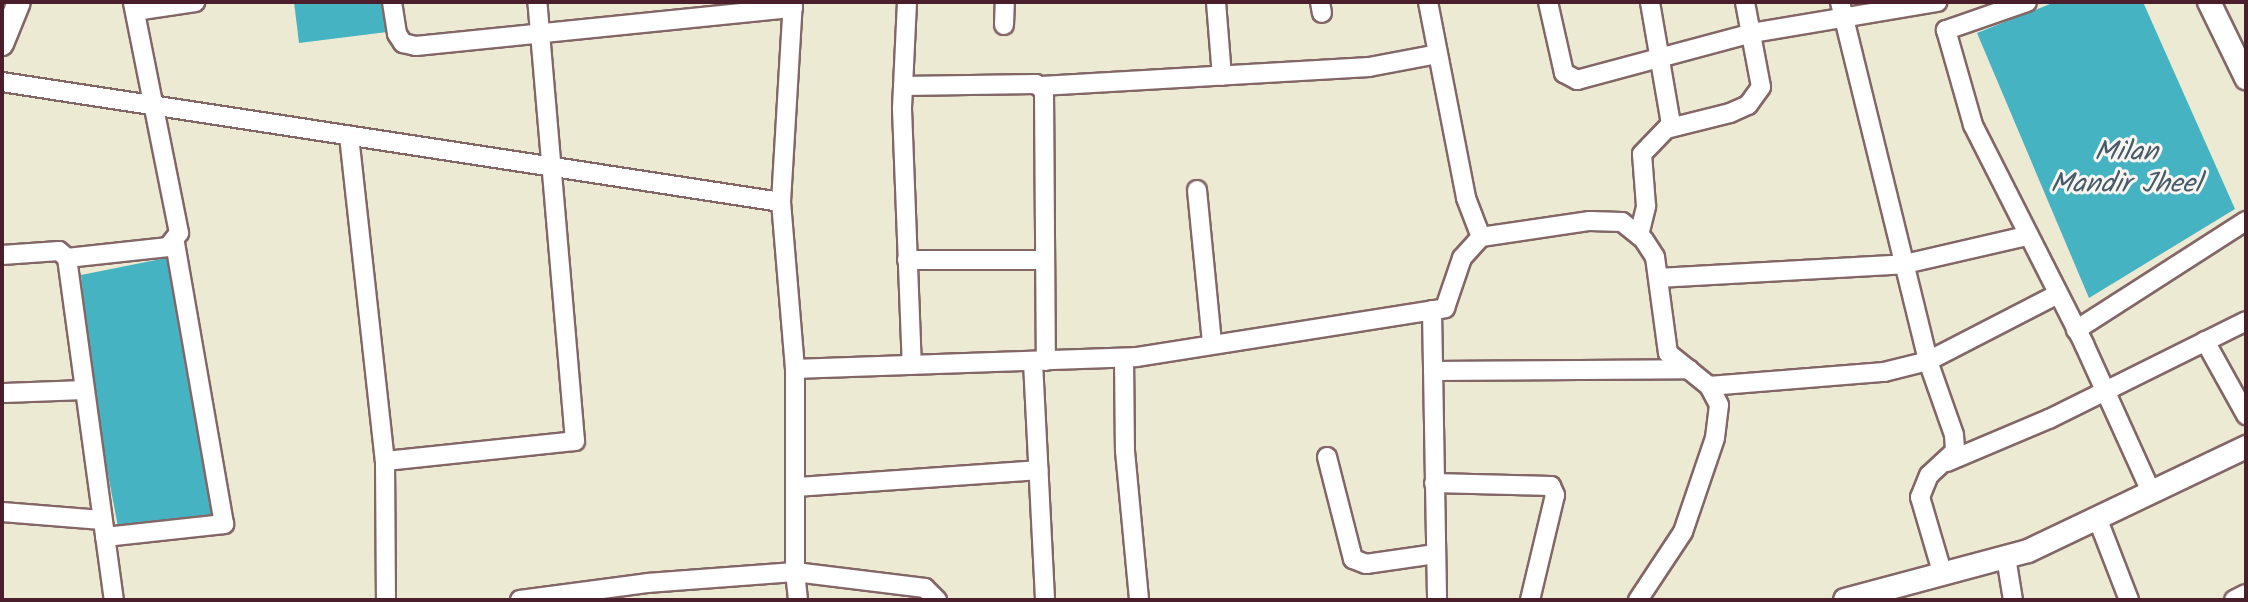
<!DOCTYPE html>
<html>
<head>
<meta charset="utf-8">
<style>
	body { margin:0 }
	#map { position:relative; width:2248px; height:602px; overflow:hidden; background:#edead4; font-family:Kalam,sans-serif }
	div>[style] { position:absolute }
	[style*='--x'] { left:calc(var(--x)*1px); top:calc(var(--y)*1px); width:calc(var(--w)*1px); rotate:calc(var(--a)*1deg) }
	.water>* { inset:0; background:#46b3c2 }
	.roads { filter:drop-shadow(2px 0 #836666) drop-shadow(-2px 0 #836666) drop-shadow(0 2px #836666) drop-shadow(0 -2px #836666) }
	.minor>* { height:18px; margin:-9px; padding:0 9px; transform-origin:9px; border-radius:9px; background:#fff }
	.tertiary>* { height:22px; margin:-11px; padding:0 11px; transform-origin:11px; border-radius:11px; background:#fff }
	span { translate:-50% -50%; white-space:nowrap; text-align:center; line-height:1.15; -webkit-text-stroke:6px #f6f6f2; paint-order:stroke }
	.water-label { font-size:28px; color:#485a67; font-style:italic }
	.frame { position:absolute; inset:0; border:4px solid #4a1f2b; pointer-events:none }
</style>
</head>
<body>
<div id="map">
	<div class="water">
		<i style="clip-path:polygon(294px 2px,385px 2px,387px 32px,299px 43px)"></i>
		<i style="clip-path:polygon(2055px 2px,2143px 2px,2235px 209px,2089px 298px,1977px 33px)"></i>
		<i style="clip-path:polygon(171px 257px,217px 518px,119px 532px,95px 406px,81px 275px)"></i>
	</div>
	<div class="roads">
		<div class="minor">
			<i style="--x:392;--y:2;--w:32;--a:81"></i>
			<i style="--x:397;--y:34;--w:11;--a:56"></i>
			<i style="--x:403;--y:43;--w:13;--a:13"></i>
			<i style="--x:416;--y:46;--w:379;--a:-5.8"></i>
			<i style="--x:907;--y:2;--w:107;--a:92.7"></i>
			<i style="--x:902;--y:109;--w:256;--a:87.8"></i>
			<i style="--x:1216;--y:2;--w:74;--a:85.4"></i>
			<i style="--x:1320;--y:2;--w:11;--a:80"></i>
			<i style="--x:1428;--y:2;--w:200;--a:79"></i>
			<i style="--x:1466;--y:198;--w:42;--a:69"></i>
			<i style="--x:1548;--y:2;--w:73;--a:77.3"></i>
			<i style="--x:1564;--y:73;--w:15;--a:28"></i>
			<i style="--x:1577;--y:80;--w:181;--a:-15"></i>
			<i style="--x:1752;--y:33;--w:188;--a:-9.5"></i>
			<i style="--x:1840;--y:2;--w:370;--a:76.2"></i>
			<i style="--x:1928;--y:361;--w:78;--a:70.6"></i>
			<i style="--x:1954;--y:435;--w:16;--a:86"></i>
			<i style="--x:1955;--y:451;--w:35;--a:137"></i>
			<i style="--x:1929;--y:475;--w:24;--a:112"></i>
			<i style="--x:1920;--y:497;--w:81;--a:73.6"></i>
			<i style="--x:2027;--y:2;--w:86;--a:160.9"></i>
			<i style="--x:1946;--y:30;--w:99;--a:74.1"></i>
			<i style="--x:1973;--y:125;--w:246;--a:63.1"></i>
			<i style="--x:2084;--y:344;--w:162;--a:65.6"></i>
			<i style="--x:135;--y:11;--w:61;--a:-8.5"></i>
			<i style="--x:1004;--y:25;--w:23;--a:-88"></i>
			<i style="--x:2;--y:82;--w:788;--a:8.76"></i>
			<i style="--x:781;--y:202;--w:168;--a:85.2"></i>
			<i style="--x:903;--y:86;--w:133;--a:-0.9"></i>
			<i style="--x:1036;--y:84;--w:11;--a:41"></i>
			<i style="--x:1044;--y:91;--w:270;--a:89.6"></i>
			<i style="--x:1041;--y:86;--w:329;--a:-3.3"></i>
			<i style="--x:1369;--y:67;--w:70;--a:-10.7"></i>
			<i style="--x:1670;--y:128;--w:62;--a:-14"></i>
			<i style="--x:1730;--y:113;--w:20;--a:-24"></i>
			<i style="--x:1748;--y:105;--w:22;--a:-54"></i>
			<i style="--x:1761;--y:87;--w:86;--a:-100.7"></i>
			<i style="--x:349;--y:136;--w:327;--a:83.7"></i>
			<i style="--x:385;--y:461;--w:191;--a:-6"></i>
			<i style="--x:575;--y:441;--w:441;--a:-94.9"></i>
			<i style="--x:1197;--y:190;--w:154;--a:84.4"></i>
			<i style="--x:781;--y:202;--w:200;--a:-86.6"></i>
			<i style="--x:1639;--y:235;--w:30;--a:-76"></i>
			<i style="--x:1646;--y:206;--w:52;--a:-94.4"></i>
			<i style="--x:1642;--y:154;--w:42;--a:-46"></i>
			<i style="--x:1671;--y:124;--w:124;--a:-99.8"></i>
			<i style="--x:2;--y:255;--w:57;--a:-4"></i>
			<i style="--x:59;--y:251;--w:11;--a:41"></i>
			<i style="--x:67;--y:258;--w:345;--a:82.2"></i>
			<i style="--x:67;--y:258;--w:102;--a:-6.2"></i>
			<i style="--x:168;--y:247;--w:18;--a:-52"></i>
			<i style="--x:179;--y:233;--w:236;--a:-101.3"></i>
			<i style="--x:907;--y:260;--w:136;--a:0"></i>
			<i style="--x:1658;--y:278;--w:247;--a:-3.2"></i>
			<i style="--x:1905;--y:264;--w:124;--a:-13"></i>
			<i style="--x:1432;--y:310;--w:290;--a:89"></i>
			<i style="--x:2076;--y:330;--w:202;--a:-32.7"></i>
			<i style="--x:2205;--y:341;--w:85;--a:61"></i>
			<i style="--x:1124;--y:358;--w:93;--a:89.4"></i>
			<i style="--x:1125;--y:451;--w:150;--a:84.6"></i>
			<i style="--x:1033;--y:362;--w:238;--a:87.1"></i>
			<i style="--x:1433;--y:371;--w:256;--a:-0.4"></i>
			<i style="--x:1709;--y:386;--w:176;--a:-4.6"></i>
			<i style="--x:1884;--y:372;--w:45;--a:-14"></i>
			<i style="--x:1928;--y:361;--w:144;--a:-27.3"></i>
			<i style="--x:2;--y:393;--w:80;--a:-2.1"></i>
			<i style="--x:1327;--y:457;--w:105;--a:75.7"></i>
			<i style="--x:1353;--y:559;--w:14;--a:21"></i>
			<i style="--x:1366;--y:564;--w:70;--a:-8.2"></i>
			<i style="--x:385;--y:461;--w:139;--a:89.6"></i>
			<i style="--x:1947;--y:462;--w:111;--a:-22.9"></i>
			<i style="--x:2049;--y:419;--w:220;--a:-26.4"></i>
			<i style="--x:1434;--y:483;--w:117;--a:1.5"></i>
			<i style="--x:1551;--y:486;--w:10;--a:66"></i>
			<i style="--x:1555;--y:495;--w:108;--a:103.4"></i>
			<i style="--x:797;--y:487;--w:242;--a:-4"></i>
			<i style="--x:2;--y:512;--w:100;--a:4.6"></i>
			<i style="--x:2098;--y:520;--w:86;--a:68.8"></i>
			<i style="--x:105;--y:537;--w:120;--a:-6.2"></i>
			<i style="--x:224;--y:524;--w:285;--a:-99.9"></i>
			<i style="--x:2006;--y:557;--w:44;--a:80.8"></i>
			<i style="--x:520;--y:600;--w:128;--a:-7.6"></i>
			<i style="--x:647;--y:583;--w:148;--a:-4.3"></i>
			<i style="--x:795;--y:572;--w:203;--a:-90"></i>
			<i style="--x:795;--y:369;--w:342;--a:-2"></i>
			<i style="--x:1137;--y:357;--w:312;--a:-9"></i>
			<i style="--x:1445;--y:308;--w:53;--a:-71.2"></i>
			<i style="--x:1462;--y:258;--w:28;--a:-48"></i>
			<i style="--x:1481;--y:237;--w:110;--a:-8.4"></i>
			<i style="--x:1590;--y:221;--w:32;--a:2"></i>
			<i style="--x:1622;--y:222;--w:28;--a:39"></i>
			<i style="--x:1644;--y:240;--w:20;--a:57"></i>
			<i style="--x:1655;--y:257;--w:97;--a:82.3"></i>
			<i style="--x:1668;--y:353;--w:53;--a:38.8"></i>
			<i style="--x:1709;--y:386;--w:21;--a:62"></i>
			<i style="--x:1719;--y:405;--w:33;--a:97"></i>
			<i style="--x:1715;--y:438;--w:99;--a:108.8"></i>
			<i style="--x:1683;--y:532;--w:82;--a:123.5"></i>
			<i style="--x:798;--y:600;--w:28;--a:-96"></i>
			<i style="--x:795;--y:572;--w:131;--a:7"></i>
			<i style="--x:925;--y:588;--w:17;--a:45"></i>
			<i style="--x:2234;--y:600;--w:13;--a:-27"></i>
		</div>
		<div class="tertiary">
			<i style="--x:2209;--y:2;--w:85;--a:64"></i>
			<i style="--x:2;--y:44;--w:45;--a:-68"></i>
			<i style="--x:1845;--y:600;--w:189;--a:-15"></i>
			<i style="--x:2028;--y:551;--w:242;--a:-25.5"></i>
		</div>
	</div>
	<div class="water-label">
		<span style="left:2126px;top:169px">Milan<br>Mandir Jheel</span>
	</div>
	<div class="frame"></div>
</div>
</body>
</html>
